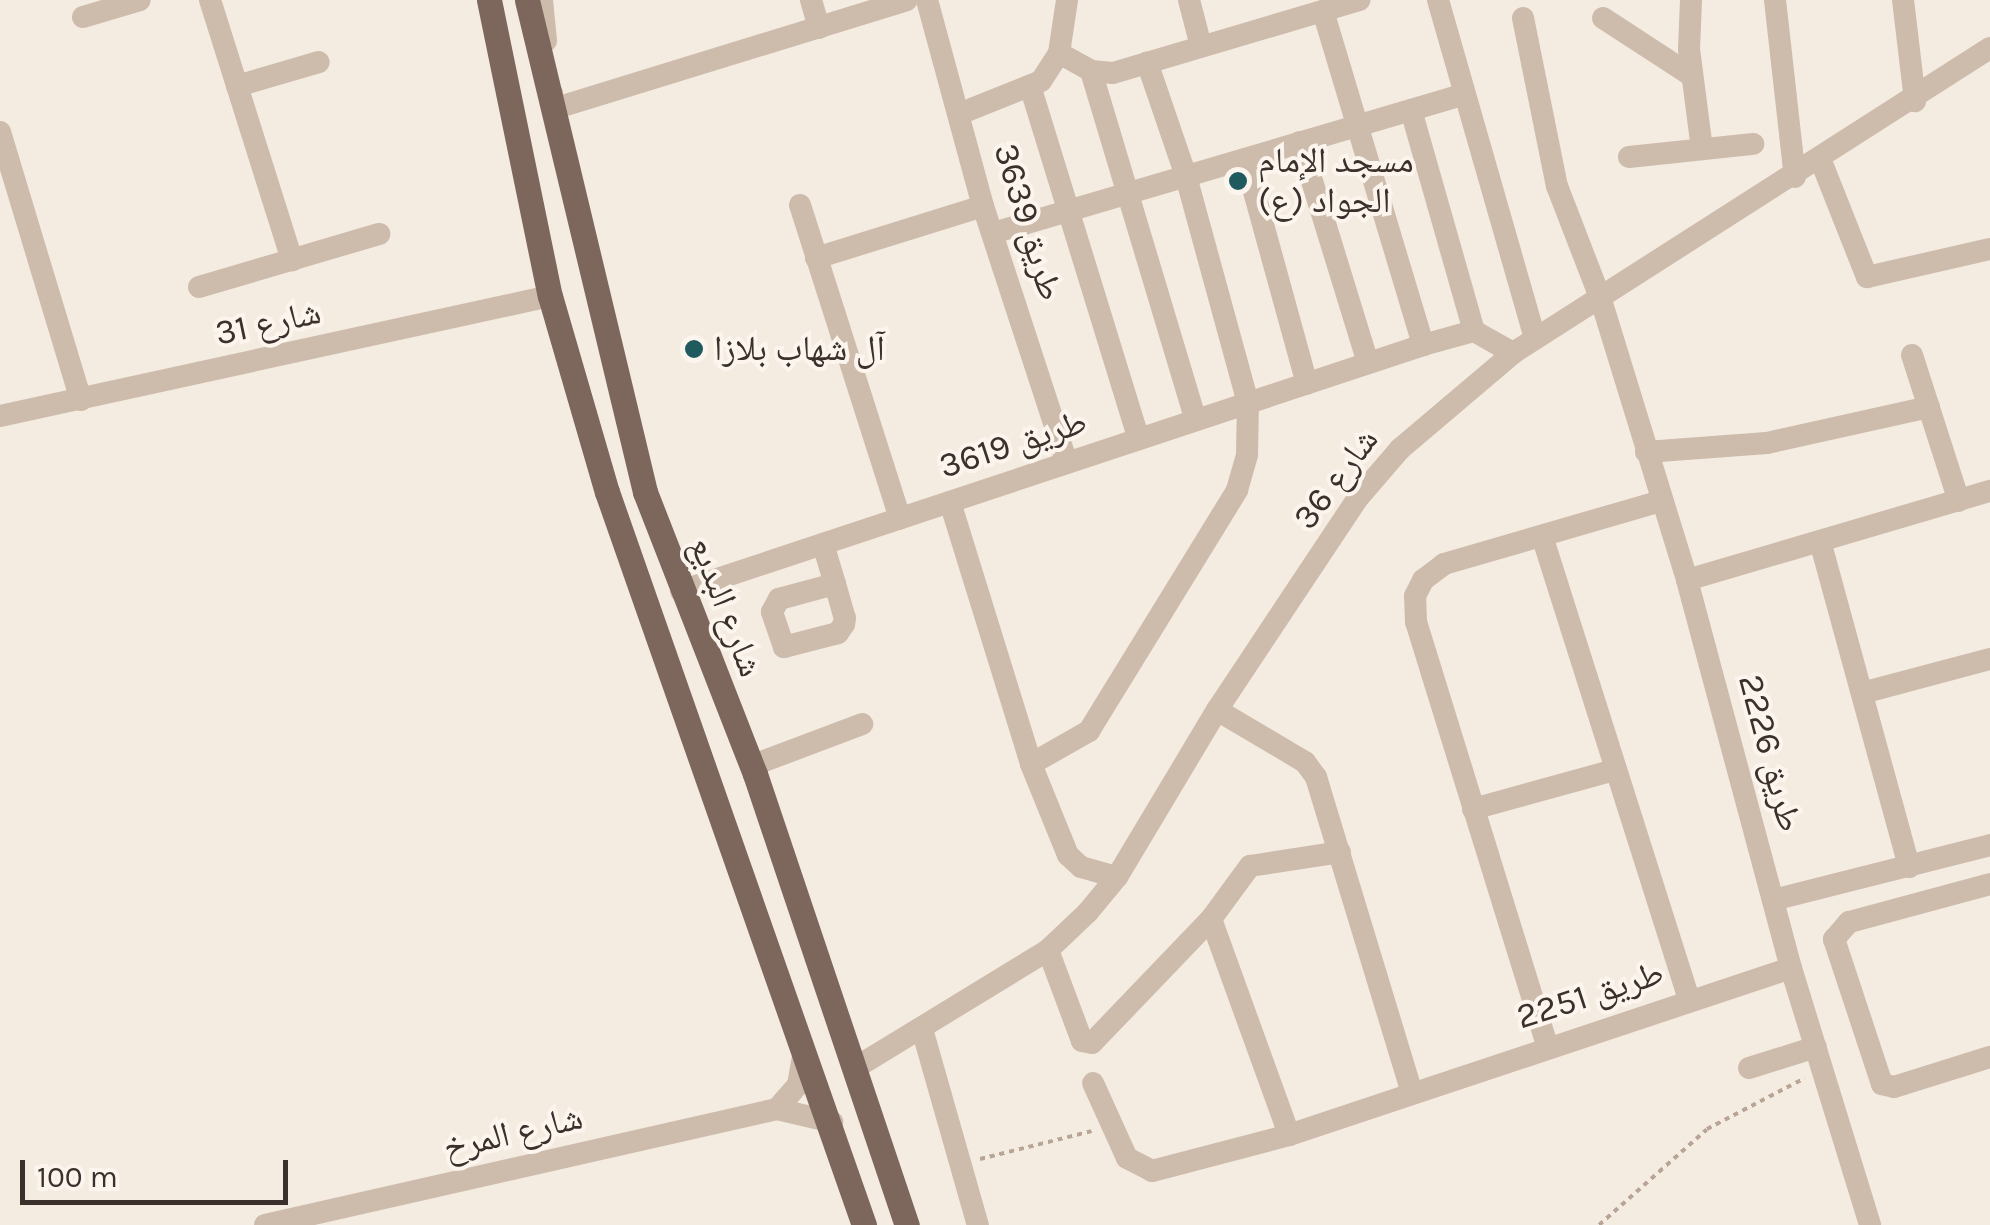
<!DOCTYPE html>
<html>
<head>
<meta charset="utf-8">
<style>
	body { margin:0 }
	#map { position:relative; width:1990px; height:1225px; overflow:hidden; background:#f4ebe1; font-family:Karla,"Noto Naskh Arabic",sans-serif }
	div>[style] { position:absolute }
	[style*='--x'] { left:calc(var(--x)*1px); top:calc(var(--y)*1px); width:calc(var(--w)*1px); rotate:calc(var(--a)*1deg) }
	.path>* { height:4px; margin-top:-2px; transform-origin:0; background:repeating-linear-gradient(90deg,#b9a596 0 5px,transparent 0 10px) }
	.minor>* { height:22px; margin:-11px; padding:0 11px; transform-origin:11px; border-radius:11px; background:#cdbbac }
	.major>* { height:25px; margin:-12.5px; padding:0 12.5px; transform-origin:12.5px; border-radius:12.5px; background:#7d675c }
	.dots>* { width:28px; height:28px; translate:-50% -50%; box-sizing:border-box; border:5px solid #fbf5ee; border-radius:50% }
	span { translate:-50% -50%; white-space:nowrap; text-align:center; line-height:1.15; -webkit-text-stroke:8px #fbf5ee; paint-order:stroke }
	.poi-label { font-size:35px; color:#3b302b }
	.left { translate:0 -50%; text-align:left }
	.street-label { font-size:35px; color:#3b302b }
	.scale { position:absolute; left:20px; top:1160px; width:268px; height:45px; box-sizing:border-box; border:5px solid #3b302b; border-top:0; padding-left:12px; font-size:30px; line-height:35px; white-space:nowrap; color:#3b302b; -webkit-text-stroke:8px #fbf5ee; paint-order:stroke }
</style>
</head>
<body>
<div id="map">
	<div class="path">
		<i style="--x:980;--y:1159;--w:115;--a:-14"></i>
		<i style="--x:1599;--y:1225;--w:144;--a:-41.6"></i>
		<i style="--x:1707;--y:1129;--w:110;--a:-27.5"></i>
	</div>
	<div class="minor">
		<i style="--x:210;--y:0;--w:273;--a:72.5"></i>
		<i style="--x:542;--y:0;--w:41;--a:84.4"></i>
		<i style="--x:811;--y:0;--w:29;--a:74"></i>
		<i style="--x:927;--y:0;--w:213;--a:74.8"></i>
		<i style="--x:983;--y:206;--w:270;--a:71.9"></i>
		<i style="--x:1189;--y:0;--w:48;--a:75.4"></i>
		<i style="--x:1438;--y:0;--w:352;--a:74"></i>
		<i style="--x:1691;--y:0;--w:49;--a:92.3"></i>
		<i style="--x:1689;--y:49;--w:101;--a:82.6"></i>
		<i style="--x:1775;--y:0;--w:178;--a:83.6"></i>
		<i style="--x:1903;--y:0;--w:102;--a:83.2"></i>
		<i style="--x:1323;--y:11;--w:349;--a:73.3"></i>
		<i style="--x:83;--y:17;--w:59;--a:-16.6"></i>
		<i style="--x:1523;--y:18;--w:171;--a:78.6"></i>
		<i style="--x:1557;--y:186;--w:122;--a:68.9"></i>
		<i style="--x:1601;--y:300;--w:293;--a:72.9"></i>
		<i style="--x:1687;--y:580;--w:402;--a:75"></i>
		<i style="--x:1791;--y:968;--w:269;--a:72.9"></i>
		<i style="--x:1603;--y:18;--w:106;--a:33.1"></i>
		<i style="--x:1059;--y:53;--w:37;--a:29"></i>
		<i style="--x:1091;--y:71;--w:22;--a:5"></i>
		<i style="--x:1113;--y:73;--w:257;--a:-16.5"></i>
		<i style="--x:1091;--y:71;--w:364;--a:73.3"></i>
		<i style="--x:237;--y:86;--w:85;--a:-16.3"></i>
		<i style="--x:1031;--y:89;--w:366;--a:72.9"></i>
		<i style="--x:552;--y:93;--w:16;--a:86"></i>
		<i style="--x:553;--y:109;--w:370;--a:-17.1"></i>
		<i style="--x:1411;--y:110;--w:230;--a:74.1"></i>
		<i style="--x:959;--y:114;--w:88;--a:-21.9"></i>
		<i style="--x:1041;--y:81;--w:33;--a:-57"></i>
		<i style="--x:1059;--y:53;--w:54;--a:-81.4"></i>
		<i style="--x:0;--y:132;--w:280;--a:73.2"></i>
		<i style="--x:1300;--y:142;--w:231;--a:72.9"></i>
		<i style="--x:1629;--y:157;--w:125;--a:-6"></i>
		<i style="--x:1245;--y:159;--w:233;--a:74.6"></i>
		<i style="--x:1821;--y:161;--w:125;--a:68.4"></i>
		<i style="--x:1867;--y:277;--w:126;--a:-12.8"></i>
		<i style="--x:800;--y:205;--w:329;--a:72.3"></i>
		<i style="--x:993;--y:233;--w:490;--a:-16.4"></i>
		<i style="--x:816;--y:258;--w:175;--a:-17.3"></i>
		<i style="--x:199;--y:287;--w:188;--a:-16.4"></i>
		<i style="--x:1912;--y:355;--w:153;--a:72.2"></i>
		<i style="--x:0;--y:416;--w:563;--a:-12.31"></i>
		<i style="--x:1646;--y:452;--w:121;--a:-4.3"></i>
		<i style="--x:1767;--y:443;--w:166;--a:-12.5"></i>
		<i style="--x:950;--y:502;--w:274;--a:72.8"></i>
		<i style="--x:1031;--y:764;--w:98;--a:67.9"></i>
		<i style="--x:1068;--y:855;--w:18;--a:43"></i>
		<i style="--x:1081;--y:867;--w:37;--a:16"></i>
		<i style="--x:1543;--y:539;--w:484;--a:72.4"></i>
		<i style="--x:1820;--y:541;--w:338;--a:74.7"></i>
		<i style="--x:823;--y:544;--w:42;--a:73.3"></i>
		<i style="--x:835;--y:584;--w:35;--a:74"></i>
		<i style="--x:845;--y:618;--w:6;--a:99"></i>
		<i style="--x:844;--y:624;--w:11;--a:124"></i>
		<i style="--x:838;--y:633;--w:56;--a:165.5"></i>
		<i style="--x:784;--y:647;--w:37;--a:-109"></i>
		<i style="--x:772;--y:612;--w:15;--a:-62"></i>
		<i style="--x:779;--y:599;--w:58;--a:-15"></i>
		<i style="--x:1687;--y:580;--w:316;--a:-16.4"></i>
		<i style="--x:681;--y:591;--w:782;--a:-18.34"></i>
		<i style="--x:1423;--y:345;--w:53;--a:-15.4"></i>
		<i style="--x:1474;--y:331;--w:45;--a:29.4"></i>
		<i style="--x:1862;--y:693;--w:132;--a:-14.9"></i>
		<i style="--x:1217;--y:710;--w:102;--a:30.6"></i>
		<i style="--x:1305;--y:762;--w:19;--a:54"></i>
		<i style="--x:1316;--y:777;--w:329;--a:73.1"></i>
		<i style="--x:1031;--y:764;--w:67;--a:-29.6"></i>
		<i style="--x:1089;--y:731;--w:283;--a:-58.4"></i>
		<i style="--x:1237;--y:490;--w:37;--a:-74"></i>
		<i style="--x:1247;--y:454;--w:51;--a:-88.9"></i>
		<i style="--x:1248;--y:403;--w:235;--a:-105.3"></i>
		<i style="--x:1186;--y:176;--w:120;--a:-108.9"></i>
		<i style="--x:751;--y:766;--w:119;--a:-20.7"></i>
		<i style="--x:1473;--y:809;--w:147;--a:-15.4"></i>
		<i style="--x:1990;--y:884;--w:146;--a:164.9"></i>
		<i style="--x:1849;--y:922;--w:23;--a:131"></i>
		<i style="--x:1834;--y:939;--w:153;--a:71.7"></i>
		<i style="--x:1882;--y:1084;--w:12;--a:14"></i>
		<i style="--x:1894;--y:1087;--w:101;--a:-17.4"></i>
		<i style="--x:1773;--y:900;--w:224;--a:-14.2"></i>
		<i style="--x:1211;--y:919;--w:230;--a:70.1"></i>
		<i style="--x:1048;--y:950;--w:97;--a:69.5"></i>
		<i style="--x:1082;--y:1041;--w:10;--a:11"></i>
		<i style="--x:1092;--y:1043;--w:172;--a:-46.2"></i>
		<i style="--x:1211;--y:919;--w:66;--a:-53.7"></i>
		<i style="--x:1250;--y:866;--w:91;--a:-8.8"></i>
		<i style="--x:922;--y:1029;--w:204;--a:74.1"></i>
		<i style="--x:1547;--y:1045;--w:443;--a:-107.2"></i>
		<i style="--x:1416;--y:622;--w:26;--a:-92"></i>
		<i style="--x:1415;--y:596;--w:18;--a:-63"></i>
		<i style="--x:1423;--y:580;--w:26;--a:-37"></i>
		<i style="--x:1444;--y:564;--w:226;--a:-16.2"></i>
		<i style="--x:855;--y:1068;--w:226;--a:-31.4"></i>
		<i style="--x:1048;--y:950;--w:55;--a:-43.5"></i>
		<i style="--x:1088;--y:912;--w:45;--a:-50.4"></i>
		<i style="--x:1117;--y:877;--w:195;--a:-59.1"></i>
		<i style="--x:1217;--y:710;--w:253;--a:-56.4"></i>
		<i style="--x:1357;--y:499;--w:66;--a:-49.3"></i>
		<i style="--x:1400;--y:449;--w:148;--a:-40.3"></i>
		<i style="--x:1513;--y:353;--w:566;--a:-32.6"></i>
		<i style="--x:1749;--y:1068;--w:70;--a:-17.4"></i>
		<i style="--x:1093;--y:1083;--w:82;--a:65.6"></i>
		<i style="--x:1127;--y:1158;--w:28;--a:27"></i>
		<i style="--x:1152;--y:1171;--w:142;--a:-14.7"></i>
		<i style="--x:1289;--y:1135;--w:529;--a:-18.4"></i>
		<i style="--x:777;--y:1109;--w:32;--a:-49"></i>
		<i style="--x:798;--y:1085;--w:34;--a:-80"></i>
		<i style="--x:265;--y:1225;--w:525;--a:-12.77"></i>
		<i style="--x:777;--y:1109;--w:57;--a:13.3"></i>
	</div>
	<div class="major">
		<i style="--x:489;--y:0;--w:302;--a:78.4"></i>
		<i style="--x:550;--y:296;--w:204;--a:73.8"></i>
		<i style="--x:607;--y:492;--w:777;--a:70.68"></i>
		<i style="--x:527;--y:0;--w:506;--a:76.51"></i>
		<i style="--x:645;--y:492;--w:303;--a:68.7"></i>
		<i style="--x:755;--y:774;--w:476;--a:71.4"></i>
	</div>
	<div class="dots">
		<i style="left:1238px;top:181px;background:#1f5a5e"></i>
		<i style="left:694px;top:349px;background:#1f5a5e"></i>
	</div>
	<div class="poi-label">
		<span class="left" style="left:1258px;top:181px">مسجد الإمام<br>الجواد (ع)</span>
		<span class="left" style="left:714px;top:349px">آل شهاب بلازا</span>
	</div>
	<div class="street-label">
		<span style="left:1028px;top:222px;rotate:73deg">طريق 3639</span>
		<span style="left:268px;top:323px;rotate:-12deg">شارع 31</span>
		<span style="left:1013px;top:444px;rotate:-18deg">طريق 3619</span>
		<span style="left:1336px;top:479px;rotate:-53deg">شارع 36</span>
		<span style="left:726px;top:607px;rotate:69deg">شارع البديع</span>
		<span style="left:1770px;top:753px;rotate:75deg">طريق 2226</span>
		<span style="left:1590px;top:995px;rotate:-18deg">طريق 2251</span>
		<span style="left:513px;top:1133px;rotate:-13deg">شارع المرخ</span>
	</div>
	<div class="scale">100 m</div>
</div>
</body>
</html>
